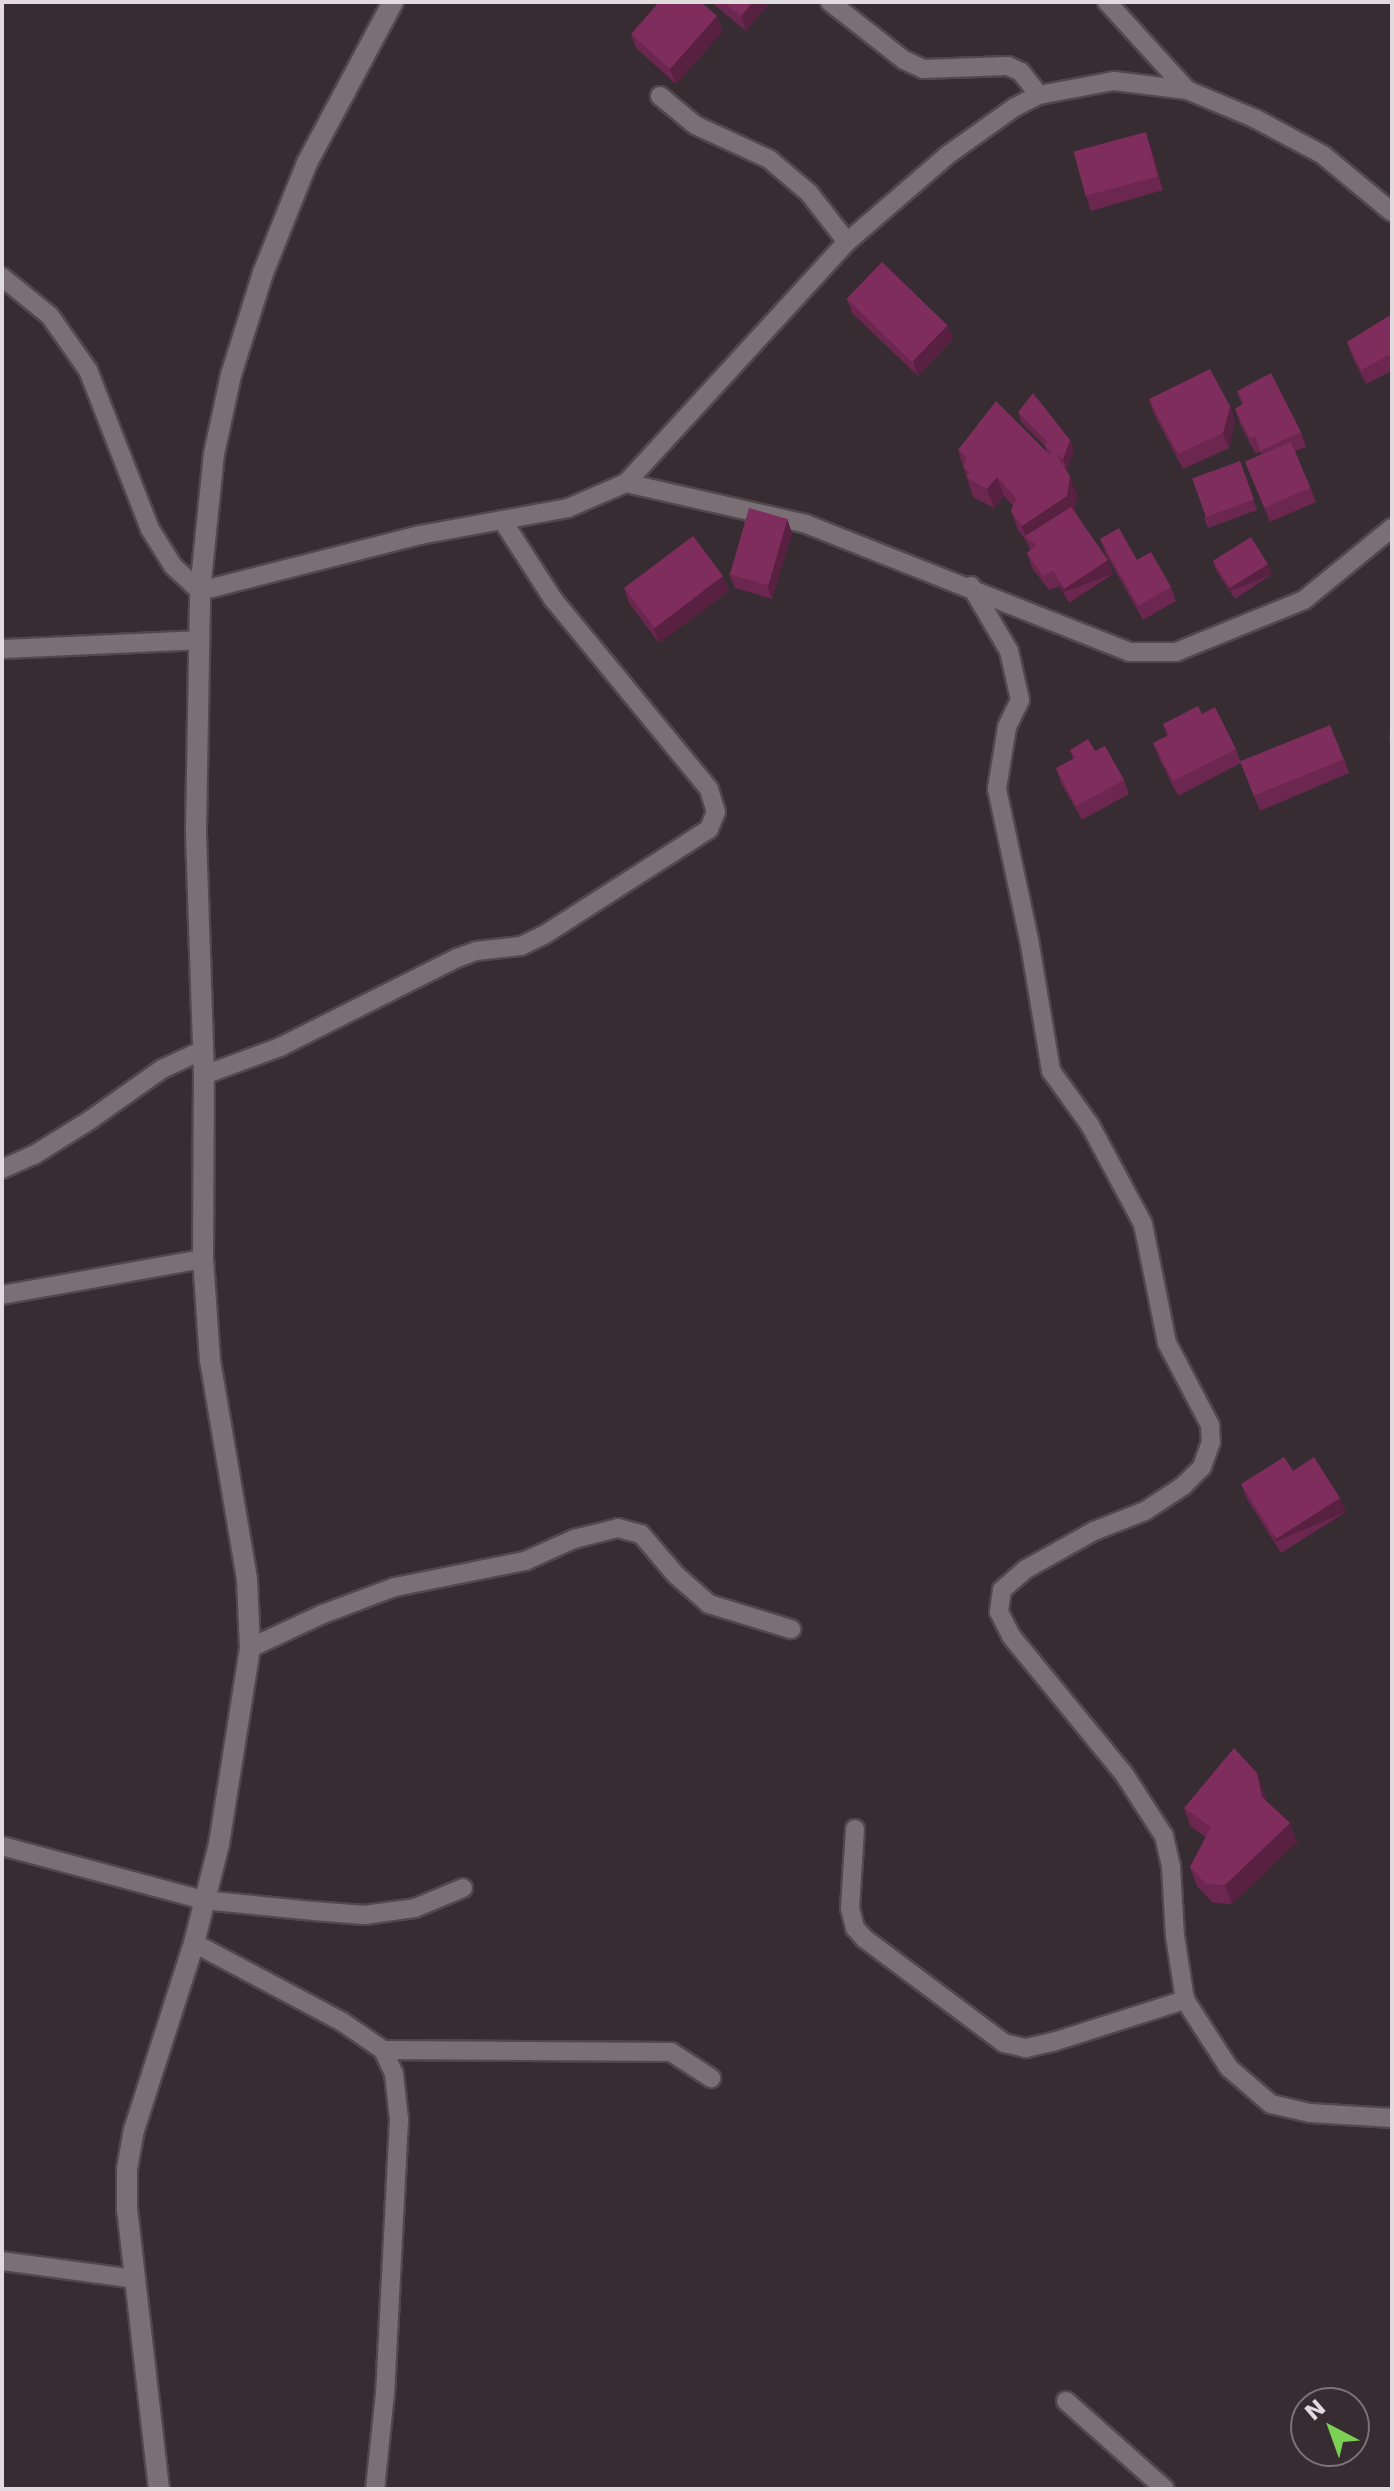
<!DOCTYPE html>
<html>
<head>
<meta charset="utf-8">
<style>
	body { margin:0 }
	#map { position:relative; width:1394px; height:2491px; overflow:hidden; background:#362c31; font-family:"DejaVu Sans",sans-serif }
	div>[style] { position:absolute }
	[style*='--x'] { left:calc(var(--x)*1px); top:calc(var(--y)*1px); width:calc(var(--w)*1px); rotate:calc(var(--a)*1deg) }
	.roads { filter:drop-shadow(2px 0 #50484c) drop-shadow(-2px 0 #50484c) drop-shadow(0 2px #50484c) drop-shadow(0 -2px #50484c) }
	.street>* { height:18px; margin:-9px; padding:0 9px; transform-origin:9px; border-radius:9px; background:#7a6f74 }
	.secondary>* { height:20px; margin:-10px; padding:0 10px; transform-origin:10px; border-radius:10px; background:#7a6f74 }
	.wall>* { inset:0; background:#6c2750 }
	.shaded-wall>* { inset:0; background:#582041; transform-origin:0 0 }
	.building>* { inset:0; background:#7e2d5d; transform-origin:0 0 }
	span { translate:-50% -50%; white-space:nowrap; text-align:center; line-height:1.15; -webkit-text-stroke:8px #362c31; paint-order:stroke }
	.frame { position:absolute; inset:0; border:4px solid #e1dbde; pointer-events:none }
	.north { position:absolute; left:1290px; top:2387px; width:80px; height:80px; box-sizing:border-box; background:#362c31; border:2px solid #7a7276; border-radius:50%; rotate:319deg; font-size:22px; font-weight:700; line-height:32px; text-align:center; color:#e1dbde }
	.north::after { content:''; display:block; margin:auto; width:28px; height:36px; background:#7cd154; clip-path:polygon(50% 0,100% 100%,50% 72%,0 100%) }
</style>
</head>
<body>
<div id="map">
	<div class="roads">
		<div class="street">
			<i style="--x:830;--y:2;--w:94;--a:38.1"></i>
			<i style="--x:904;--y:60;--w:21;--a:25"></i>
			<i style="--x:923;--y:69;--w:85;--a:-2"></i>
			<i style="--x:1008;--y:66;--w:14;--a:25"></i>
			<i style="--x:1021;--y:72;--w:29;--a:52"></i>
			<i style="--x:1107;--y:2;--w:119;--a:47.7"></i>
			<i style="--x:660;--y:96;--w:45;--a:39.6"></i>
			<i style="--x:695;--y:125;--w:81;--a:24.7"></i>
			<i style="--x:769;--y:159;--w:52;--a:40.4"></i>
			<i style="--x:809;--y:193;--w:62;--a:52.2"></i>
			<i style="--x:2;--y:277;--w:62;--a:39.1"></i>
			<i style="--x:50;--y:316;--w:66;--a:54.9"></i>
			<i style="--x:88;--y:370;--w:171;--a:68.7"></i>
			<i style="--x:150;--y:529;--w:44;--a:58.1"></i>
			<i style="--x:173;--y:566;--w:37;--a:43"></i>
			<i style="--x:200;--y:591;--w:227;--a:-14.3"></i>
			<i style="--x:420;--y:535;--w:150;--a:-10.3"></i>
			<i style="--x:568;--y:508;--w:63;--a:-23.3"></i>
			<i style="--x:626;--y:483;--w:327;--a:-47.5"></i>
			<i style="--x:847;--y:242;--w:135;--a:-40.8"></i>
			<i style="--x:949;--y:154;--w:81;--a:-35.5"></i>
			<i style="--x:1015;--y:107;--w:27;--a:-27"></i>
			<i style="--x:1039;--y:95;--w:76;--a:-10.6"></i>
			<i style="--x:1114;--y:81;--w:74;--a:7"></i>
			<i style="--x:1187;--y:90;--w:75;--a:22.8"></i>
			<i style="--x:1256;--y:119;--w:76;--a:28.2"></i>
			<i style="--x:1323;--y:155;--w:89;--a:39.6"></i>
			<i style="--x:626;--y:483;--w:185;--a:12.8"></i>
			<i style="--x:806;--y:524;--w:347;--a:21.6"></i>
			<i style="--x:1129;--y:652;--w:47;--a:0"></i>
			<i style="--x:1176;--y:652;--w:138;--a:-22.1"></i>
			<i style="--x:1304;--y:600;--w:114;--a:-39.3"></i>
			<i style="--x:971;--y:586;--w:75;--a:59.7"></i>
			<i style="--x:1009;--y:651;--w:50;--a:77.3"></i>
			<i style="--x:1020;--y:700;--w:30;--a:116"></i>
			<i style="--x:1007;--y:727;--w:63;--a:99.2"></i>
			<i style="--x:997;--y:789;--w:153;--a:78"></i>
			<i style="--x:1029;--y:939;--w:134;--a:80.5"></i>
			<i style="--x:1051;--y:1071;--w:67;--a:54.2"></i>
			<i style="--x:1090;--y:1125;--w:112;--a:61.8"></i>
			<i style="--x:1143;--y:1224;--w:121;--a:78.6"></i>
			<i style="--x:1167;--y:1343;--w:93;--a:62.3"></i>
			<i style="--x:1210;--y:1425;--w:17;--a:87"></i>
			<i style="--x:1211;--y:1442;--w:27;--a:110"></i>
			<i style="--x:1202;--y:1467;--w:27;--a:135"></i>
			<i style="--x:1183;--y:1486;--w:45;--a:146.7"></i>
			<i style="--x:1145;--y:1511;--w:55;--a:158.6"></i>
			<i style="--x:1094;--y:1531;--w:78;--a:150.8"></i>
			<i style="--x:1026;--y:1569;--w:32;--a:139"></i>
			<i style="--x:1002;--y:1590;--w:22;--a:98"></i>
			<i style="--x:999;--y:1612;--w:27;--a:63"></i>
			<i style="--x:1011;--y:1636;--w:178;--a:50.7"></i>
			<i style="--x:1124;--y:1774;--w:74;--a:57.2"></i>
			<i style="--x:1164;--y:1836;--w:32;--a:77"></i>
			<i style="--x:1171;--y:1867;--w:69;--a:86.7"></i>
			<i style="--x:1175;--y:1936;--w:65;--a:81.1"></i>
			<i style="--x:1185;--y:2000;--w:81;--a:57.1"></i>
			<i style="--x:1229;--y:2068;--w:55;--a:40.6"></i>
			<i style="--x:1271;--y:2104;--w:40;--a:13"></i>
			<i style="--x:1310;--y:2113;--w:82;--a:3.5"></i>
			<i style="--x:2;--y:649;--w:197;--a:-2.6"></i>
			<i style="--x:204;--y:1075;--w:81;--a:-20.2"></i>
			<i style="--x:280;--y:1047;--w:198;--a:-26.7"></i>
			<i style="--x:457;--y:958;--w:20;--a:-20"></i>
			<i style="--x:476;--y:951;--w:45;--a:-6.3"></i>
			<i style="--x:521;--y:946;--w:25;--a:-26"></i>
			<i style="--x:544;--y:935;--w:196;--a:-32.7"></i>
			<i style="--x:709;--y:829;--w:18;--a:-68"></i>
			<i style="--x:716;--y:812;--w:24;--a:-107"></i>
			<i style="--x:709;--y:789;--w:246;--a:-129.4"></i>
			<i style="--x:553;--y:599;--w:94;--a:-122.8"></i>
			<i style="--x:2;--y:1169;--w:35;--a:-24"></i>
			<i style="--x:34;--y:1155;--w:66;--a:-32"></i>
			<i style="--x:90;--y:1120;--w:88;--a:-35.3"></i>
			<i style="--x:162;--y:1069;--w:45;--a:-24.9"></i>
			<i style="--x:2;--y:1295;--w:204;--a:-10.2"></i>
			<i style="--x:250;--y:1648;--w:81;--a:-25"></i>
			<i style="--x:323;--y:1614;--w:77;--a:-20.6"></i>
			<i style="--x:395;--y:1587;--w:133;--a:-11.3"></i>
			<i style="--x:525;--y:1561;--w:54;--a:-24.2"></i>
			<i style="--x:574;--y:1539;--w:45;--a:-14"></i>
			<i style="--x:618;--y:1528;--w:24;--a:15"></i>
			<i style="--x:641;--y:1534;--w:54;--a:49.5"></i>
			<i style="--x:676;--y:1575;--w:44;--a:41.3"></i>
			<i style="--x:709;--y:1604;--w:86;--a:17"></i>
			<i style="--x:855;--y:1829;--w:79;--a:93.6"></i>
			<i style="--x:850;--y:1908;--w:21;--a:76"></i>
			<i style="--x:855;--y:1928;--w:15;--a:48"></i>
			<i style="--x:865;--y:1939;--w:174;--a:36.8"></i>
			<i style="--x:1004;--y:2043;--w:23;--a:13"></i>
			<i style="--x:1026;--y:2048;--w:28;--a:-13"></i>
			<i style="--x:1053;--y:2042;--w:139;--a:-17.7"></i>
			<i style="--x:2;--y:1846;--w:208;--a:15"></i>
			<i style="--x:203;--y:1900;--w:112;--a:5.7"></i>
			<i style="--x:314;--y:1911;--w:50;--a:4.6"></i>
			<i style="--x:364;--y:1915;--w:51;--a:-7.8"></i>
			<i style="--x:415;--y:1908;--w:52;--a:-22.6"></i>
			<i style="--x:194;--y:1943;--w:166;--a:28"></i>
			<i style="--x:341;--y:2021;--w:51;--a:34.6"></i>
			<i style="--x:383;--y:2050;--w:26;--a:65"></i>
			<i style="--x:394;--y:2074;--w:45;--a:83.7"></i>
			<i style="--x:399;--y:2119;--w:274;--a:92.9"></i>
			<i style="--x:385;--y:2393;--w:97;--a:95.9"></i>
			<i style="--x:383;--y:2050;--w:288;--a:0.4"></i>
			<i style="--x:671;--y:2052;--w:48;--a:33"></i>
			<i style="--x:2;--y:2261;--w:134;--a:7.7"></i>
			<i style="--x:1066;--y:2401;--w:132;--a:41.6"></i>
		</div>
		<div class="secondary">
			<i style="--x:159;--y:2489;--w:281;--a:-96.5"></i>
			<i style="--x:127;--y:2210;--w:41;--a:-90"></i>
			<i style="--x:127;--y:2169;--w:40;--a:-80"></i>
			<i style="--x:134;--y:2130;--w:196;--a:-72.2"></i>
			<i style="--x:194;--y:1943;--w:102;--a:-75.8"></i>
			<i style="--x:219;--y:1844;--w:198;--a:-81"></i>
			<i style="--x:250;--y:1648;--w:69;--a:-92.5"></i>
			<i style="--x:247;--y:1579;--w:221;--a:-99.6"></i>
			<i style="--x:210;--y:1361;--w:102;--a:-93.9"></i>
			<i style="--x:203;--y:1259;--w:184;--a:-89.7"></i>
			<i style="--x:204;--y:1075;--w:245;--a:-91.9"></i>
			<i style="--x:196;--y:830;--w:239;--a:-89"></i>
			<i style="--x:200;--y:591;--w:138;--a:-84.2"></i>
			<i style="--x:214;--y:454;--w:81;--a:-77.9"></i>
			<i style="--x:231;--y:375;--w:107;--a:-72.6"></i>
			<i style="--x:263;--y:273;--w:118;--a:-68.2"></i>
			<i style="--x:307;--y:163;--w:183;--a:-61.9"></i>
		</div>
	</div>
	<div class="wall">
		<i style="clip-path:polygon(711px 2px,770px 2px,746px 31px)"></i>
		<i style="clip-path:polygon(723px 31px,676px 84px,636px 48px,631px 34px)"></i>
		<i style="clip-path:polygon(1151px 147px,1163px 190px,1091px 211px,1086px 196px)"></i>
		<i style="clip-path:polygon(847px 299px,948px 325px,953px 339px,918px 376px,852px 313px)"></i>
		<i style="clip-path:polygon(1392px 314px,1392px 371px,1366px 384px,1352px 356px,1347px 342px)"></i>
		<i style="clip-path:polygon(1237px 391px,1301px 432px,1306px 447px,1295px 451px,1316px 502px,1270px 522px,1245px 462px,1262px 455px,1260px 452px,1255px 453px,1240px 424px,1235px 409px,1242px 405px)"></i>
		<i style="clip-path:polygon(1149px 399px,1230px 406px,1235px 421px,1229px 448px,1183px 469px,1154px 414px)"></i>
		<i style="clip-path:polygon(1018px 412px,1070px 440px,1074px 450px,1067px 469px,1064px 467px,1077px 495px,1075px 511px,1113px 574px,1069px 603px,1059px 586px,1049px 590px,1032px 568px,1027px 553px,1030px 550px,1027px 542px,1018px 530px,1011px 511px,1013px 506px,1004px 496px,994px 508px,973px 497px,958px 450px,1047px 453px,1045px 446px,1021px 422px)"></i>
		<i style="clip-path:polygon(1240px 461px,1257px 510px,1208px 528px,1204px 518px)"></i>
		<i style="clip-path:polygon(787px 519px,792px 533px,772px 599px,735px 588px,729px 574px)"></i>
		<i style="clip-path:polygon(1100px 539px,1137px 560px,1171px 587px,1176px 601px,1143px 620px,1106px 554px)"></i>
		<i style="clip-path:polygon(1213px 562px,1272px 574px,1235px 599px,1217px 572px)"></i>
		<i style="clip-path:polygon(624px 588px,729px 591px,659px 643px,629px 603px)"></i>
		<i style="clip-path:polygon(1202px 714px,1236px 749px,1241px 763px,1344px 759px,1349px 773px,1260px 811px,1241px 763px,1178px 796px,1159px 758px,1153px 743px,1167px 736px,1163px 724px)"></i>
		<i style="clip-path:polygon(1070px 750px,1095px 751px,1124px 780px,1129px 794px,1082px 820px,1061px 783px,1056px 768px,1073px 759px)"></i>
		<i style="clip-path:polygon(1293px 1471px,1346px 1512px,1281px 1553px,1247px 1499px,1241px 1484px)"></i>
		<i style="clip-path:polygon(1264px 1792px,1266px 1801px,1290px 1823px,1297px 1842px,1232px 1904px,1213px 1903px,1197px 1886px,1190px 1867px,1206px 1837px,1191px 1827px,1184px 1808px)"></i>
	</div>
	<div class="shaded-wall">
		<i style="clip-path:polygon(753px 2px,770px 2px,746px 31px,741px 16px)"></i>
		<i style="clip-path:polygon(717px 16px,723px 31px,676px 84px,670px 69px)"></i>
		<i style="clip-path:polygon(1146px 132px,1151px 147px,1163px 190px,1158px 176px)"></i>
		<i style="clip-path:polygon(948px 325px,953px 339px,918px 376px,913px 361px)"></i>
		<i style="clip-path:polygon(1230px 406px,1235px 421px,1229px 448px,1223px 433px)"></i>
		<i style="clip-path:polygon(1070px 440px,1074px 450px,1067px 469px,1063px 459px)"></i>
		<i style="clip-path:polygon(1070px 476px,1077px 495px,1074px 515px,1026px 537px,1022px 526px)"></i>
		<i style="clip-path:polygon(997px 477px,1004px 496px,994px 508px,987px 489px)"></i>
		<i style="clip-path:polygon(787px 519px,792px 533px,772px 599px,767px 585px)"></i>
		<i style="left:1108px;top:560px;width:15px;height:53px;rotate:70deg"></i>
		<i style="left:1268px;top:564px;width:11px;height:45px;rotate:68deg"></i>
		<i style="clip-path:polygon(723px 576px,729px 591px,659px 643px,654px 629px)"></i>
		<i style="left:1340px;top:1498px;width:15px;height:76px;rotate:67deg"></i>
		<i style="clip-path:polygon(1257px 1773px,1264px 1792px,1269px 1816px,1262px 1797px)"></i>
		<i style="clip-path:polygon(1290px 1823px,1297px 1842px,1232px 1904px,1225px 1885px)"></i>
	</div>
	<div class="building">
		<i style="clip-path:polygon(659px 2px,701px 2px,717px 16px,670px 69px,631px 34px)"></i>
		<i style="clip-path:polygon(723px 2px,753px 2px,741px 16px)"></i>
		<i style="left:1146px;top:132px;width:46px;height:75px;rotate:75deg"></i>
		<i style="left:882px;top:262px;width:91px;height:51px;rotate:44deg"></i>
		<i style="clip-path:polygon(1392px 314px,1392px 360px,1389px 355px,1361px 370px,1347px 342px)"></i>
		<i style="clip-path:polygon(1210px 369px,1230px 406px,1223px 433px,1178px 454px,1149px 399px)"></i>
		<i style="clip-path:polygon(1271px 373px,1301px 432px,1260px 451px,1256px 437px,1250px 438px,1235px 409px,1244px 403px,1237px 391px)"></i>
		<i style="clip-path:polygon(1033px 393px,1070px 440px,1063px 459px,1056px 454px,1053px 450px,1052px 452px,1045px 447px,1047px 441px,1018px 412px)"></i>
		<i style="clip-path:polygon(996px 401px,1050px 455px,1053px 450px,1070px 476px,1067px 496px,1022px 526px,1011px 511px,1016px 498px,997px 477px,987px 489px,966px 477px,970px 472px,963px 467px,967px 458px,958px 450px)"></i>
		<i style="left:1291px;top:442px;width:50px;height:50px;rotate:67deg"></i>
		<i style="left:1240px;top:461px;width:41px;height:51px;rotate:70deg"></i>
		<i style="clip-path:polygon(1071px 507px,1108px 560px,1064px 589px,1053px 571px,1043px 576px,1027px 553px,1036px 545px,1025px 536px)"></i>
		<i style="left:749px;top:508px;width:40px;height:69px;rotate:16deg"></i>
		<i style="clip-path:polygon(1119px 528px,1137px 560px,1151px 552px,1171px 587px,1138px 606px,1100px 539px)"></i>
		<i style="left:693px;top:536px;width:50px;height:86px;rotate:53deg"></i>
		<i style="left:1251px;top:537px;width:32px;height:45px;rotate:58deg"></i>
		<i style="clip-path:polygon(1198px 706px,1202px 714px,1215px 707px,1236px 749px,1173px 781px,1153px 743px,1169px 735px,1163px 724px)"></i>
		<i style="left:1330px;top:725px;width:37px;height:97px;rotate:68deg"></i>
		<i style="clip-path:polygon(1392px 734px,1392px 765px,1389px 735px)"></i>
		<i style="clip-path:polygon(1088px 739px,1095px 751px,1105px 746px,1124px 780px,1076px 806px,1056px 768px,1075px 758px,1070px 750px)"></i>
		<i style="clip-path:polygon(1284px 1457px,1293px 1471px,1314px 1457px,1340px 1498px,1276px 1539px,1241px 1484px)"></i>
		<i style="clip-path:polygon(1234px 1748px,1257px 1773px,1262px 1797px,1290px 1823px,1225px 1885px,1206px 1884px,1190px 1867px,1211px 1827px,1184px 1808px)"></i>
	</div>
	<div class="frame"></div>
	<div class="north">N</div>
</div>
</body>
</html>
